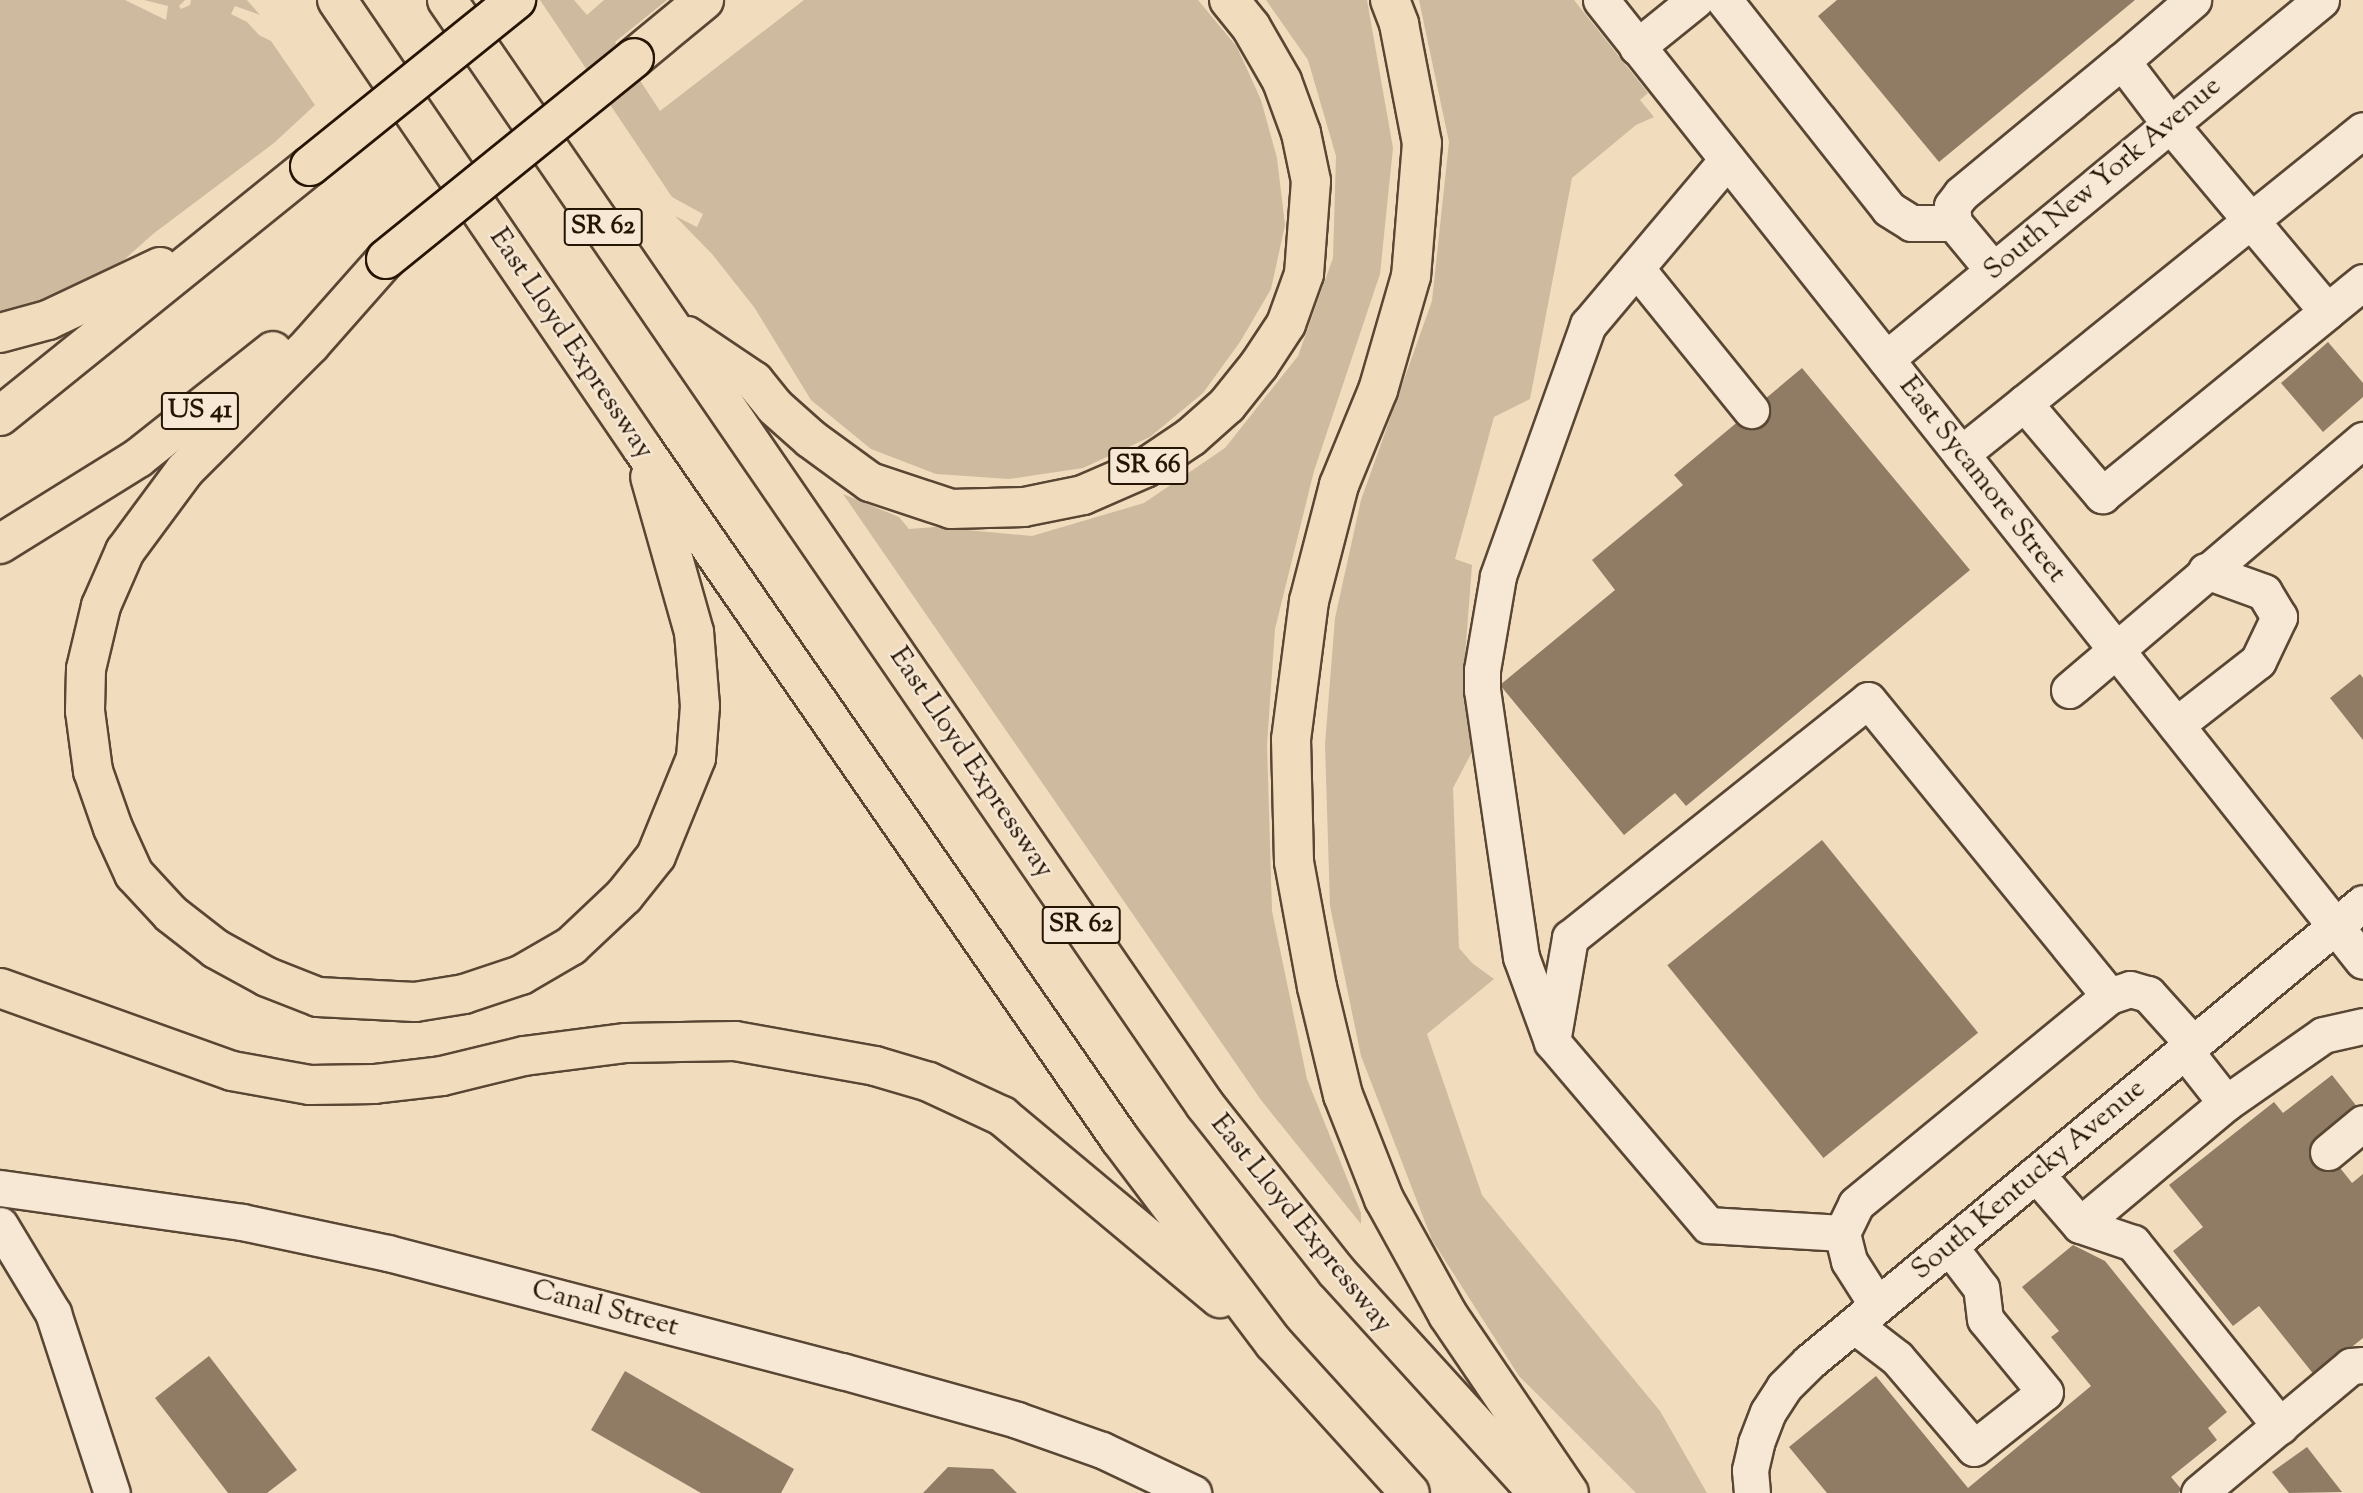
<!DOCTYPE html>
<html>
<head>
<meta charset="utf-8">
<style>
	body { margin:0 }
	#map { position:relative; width:2363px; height:1493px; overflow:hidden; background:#f1dcbe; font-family:"Sorts Mill Goudy",serif }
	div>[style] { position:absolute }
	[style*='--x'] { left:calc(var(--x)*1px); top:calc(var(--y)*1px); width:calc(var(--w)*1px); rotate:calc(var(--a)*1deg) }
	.green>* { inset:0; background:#ceba9f }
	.building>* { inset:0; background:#907c65; transform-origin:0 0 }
	.roads { filter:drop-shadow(2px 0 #594633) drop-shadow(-2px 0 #594633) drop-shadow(0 2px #594633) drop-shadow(0 -2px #594633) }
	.minor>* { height:35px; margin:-17.5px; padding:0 17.5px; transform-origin:17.5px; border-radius:17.5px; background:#f6e8d5 }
	.highway>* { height:38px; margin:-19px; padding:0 19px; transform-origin:19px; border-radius:19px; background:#f1dcbe }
	.bridges { filter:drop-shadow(2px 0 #261405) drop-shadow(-2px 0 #261405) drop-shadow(0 2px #261405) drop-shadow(0 -2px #261405) }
	.highway-bridge>* { height:38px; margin:-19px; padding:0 19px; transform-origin:19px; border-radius:19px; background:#f1dcbe }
	span { translate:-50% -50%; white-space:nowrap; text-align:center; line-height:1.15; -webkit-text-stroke:5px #f6e8d5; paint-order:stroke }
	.shield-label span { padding:2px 5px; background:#f6e8d5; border:2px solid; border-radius:5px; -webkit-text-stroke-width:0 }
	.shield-label { font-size:26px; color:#261405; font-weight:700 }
	.street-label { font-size:28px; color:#261405 }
</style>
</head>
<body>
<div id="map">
	<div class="green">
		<i style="clip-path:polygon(0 0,125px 0,166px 20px,168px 6px,144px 0,185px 0,179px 6px,181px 9px,190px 5px,191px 0,247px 0,260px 15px,235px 6px,231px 14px,247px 22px,259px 35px,271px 41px,315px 105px,274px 143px,153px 234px,117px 266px,0 325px)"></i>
		<i style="clip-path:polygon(540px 0,574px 0,587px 15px,604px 0,667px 0,615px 42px,660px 111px,804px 0,1198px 0,1237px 47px,1261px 100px,1277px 158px,1285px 225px,1271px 289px,1240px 342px,1203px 393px,1150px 437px,1083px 468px,1009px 479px,936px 474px,871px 449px,811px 400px,754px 307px,712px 254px,675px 216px,697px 227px,703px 214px,672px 197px)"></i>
		<i style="clip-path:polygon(1266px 0,1367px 0,1393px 148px,1380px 274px,1314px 471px,1275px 629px,1267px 745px,1272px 911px,1307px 1079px,1361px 1213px,1361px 1224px,1261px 1100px,843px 494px,899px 517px,909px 529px,935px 527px,1032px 536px,1144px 503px,1225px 448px,1298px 356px,1333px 258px,1336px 156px,1308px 60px)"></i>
		<i style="clip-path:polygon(1419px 0,1574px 0,1648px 93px,1640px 100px,1654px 117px,1636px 125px,1572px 178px,1530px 399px,1494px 417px,1455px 559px,1472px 565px,1464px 669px,1472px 752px,1453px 788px,1459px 948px,1472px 963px,1494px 979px,1427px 1034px,1482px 1195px,1660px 1411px,1707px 1493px,1636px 1493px,1519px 1376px,1432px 1240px,1361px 1056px,1330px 906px,1325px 744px,1335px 618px,1361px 500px,1432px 301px,1449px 142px)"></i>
	</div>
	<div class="building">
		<i style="clip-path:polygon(1837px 0,2135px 0,1939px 162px,1818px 16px)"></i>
		<i style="clip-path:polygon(2328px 342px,2363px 383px,2363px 397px,2323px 432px,2281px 383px)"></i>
		<i style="clip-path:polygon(1802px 368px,1970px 570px,1686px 806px,1675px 793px,1624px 835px,1500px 685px,1615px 590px,1592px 560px,1683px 485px,1674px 475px)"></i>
		<i style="clip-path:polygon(2360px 674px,2363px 678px,2363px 740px,2330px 698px)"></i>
		<i style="left:1822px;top:840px;width:248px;height:199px;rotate:51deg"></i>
		<i style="clip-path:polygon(2332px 1075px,2362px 1113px,2322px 1145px,2352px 1183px,2363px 1174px,2363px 1338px,2315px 1376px,2259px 1306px,2233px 1326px,2173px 1251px,2203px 1227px,2169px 1185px,2274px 1102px,2283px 1113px)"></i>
		<i style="clip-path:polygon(2073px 1245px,2105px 1261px,2227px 1412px,2208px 1428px,2217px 1440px,2171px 1477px,2182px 1490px,2178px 1493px,1827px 1493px,1789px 1447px,1876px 1376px,1968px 1488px,2091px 1386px,2051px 1337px,2059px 1331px,2022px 1287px)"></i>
		<i style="clip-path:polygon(209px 1356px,297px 1470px,267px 1493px,228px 1493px,155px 1398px)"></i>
		<i style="clip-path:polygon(625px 1371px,794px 1469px,781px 1493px,701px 1493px,591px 1430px)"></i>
		<i style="clip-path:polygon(2307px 1447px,2342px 1492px,2289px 1493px,2272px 1472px)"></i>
		<i style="clip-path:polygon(948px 1467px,993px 1469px,1017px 1493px,923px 1493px)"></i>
	</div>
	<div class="roads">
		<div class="minor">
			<i style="--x:1601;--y:0;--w:1226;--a:51.59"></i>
			<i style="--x:1724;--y:0;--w:266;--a:51.7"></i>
			<i style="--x:1889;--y:209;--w:26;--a:32"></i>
			<i style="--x:1911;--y:223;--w:43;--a:0"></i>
			<i style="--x:1637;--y:47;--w:75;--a:-39"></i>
			<i style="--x:2122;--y:61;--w:94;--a:-40.7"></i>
			<i style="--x:1636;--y:268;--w:183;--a:51"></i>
			<i style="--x:1993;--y:270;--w:61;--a:-129.7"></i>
			<i style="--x:1954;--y:223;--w:17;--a:-97"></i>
			<i style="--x:1952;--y:206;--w:15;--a:-53"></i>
			<i style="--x:1961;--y:194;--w:209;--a:-39.6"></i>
			<i style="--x:2122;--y:61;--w:78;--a:52.8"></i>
			<i style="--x:2169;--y:123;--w:246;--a:50"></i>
			<i style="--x:1886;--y:359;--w:564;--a:-39.53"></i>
			<i style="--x:2024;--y:403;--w:121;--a:49.7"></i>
			<i style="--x:2102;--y:495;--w:337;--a:-39.2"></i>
			<i style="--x:1961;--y:454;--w:516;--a:-38.87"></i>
			<i style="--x:2069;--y:690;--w:386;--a:-40.4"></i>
			<i style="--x:2176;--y:725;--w:104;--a:-38"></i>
			<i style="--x:2258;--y:661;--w:49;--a:-64.5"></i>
			<i style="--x:2279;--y:617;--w:29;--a:-121"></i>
			<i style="--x:2264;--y:592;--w:62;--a:-160.1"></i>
			<i style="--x:1551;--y:1039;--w:87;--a:-110.1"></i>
			<i style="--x:1521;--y:957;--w:270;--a:-98.3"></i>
			<i style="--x:1482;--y:690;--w:20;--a:-90"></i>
			<i style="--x:1482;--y:670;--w:95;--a:-80.3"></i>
			<i style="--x:1498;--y:576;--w:267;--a:-70.3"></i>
			<i style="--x:1588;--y:325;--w:216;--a:-49.9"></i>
			<i style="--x:2226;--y:1103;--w:118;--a:-35"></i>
			<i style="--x:2323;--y:1035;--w:41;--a:-12.7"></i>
			<i style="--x:2328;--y:1152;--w:45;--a:-39.6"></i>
			<i style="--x:2036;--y:1174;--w:67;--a:49.2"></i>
			<i style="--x:2080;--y:1225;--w:56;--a:18.8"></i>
			<i style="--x:2133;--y:1243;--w:235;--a:51.2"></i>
			<i style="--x:0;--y:1188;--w:244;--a:8"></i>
			<i style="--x:242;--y:1222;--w:149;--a:12"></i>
			<i style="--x:388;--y:1253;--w:469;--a:14.6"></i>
			<i style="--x:842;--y:1371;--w:182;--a:15.6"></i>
			<i style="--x:1017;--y:1420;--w:90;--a:19.4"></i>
			<i style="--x:1102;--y:1450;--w:101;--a:25.3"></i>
			<i style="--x:0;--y:1225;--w:103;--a:58.9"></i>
			<i style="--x:53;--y:1313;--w:189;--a:71.9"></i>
			<i style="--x:2080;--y:1225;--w:190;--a:-39.9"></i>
			<i style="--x:2226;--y:1103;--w:66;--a:-128.3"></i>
			<i style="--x:1842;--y:1233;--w:134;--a:-176.6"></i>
			<i style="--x:1708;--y:1225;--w:240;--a:-130.4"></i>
			<i style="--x:1552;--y:1042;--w:106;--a:-80.2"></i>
			<i style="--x:1570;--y:938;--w:381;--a:-38.6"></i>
			<i style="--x:1868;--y:700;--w:382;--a:50.8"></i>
			<i style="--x:1877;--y:1305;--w:52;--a:-122.5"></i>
			<i style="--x:1849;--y:1261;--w:29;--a:-104"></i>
			<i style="--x:1842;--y:1233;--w:32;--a:-64"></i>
			<i style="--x:1856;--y:1204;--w:328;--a:-39.4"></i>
			<i style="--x:2109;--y:996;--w:22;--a:-18"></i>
			<i style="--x:2130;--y:989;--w:19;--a:16"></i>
			<i style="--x:2148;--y:994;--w:67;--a:48"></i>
			<i style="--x:1854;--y:1325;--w:54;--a:37.5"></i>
			<i style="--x:1897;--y:1358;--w:118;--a:49.5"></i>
			<i style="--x:1974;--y:1448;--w:90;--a:-38.3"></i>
			<i style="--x:2045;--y:1392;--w:94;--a:-129.4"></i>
			<i style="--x:1985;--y:1319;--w:31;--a:-97"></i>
			<i style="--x:1981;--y:1288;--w:53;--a:-127.3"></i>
			<i style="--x:1752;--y:1493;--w:23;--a:-95"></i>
			<i style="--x:1750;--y:1470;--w:28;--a:-77"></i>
			<i style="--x:1756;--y:1443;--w:33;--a:-69"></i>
			<i style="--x:1768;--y:1412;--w:30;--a:-57"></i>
			<i style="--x:1784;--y:1387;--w:35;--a:-45"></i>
			<i style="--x:1809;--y:1362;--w:719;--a:-39.64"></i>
			<i style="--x:2199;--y:1493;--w:198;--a:-39.9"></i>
			<i style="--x:2351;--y:1366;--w:12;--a:-5"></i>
		</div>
		<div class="highway">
			<i style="--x:337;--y:0;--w:542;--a:55.75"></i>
			<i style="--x:642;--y:448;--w:840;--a:55.33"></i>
			<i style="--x:1120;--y:1139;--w:256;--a:53"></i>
			<i style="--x:1274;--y:1343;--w:202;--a:47.8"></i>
			<i style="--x:447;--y:0;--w:1340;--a:55.55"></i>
			<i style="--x:1205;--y:1105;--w:211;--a:51.7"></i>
			<i style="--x:1336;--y:1271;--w:300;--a:47.7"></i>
			<i style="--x:1390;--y:0;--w:26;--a:69"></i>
			<i style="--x:1399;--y:24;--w:121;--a:79.1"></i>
			<i style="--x:1422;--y:143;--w:133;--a:94.7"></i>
			<i style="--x:1411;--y:276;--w:119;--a:106.1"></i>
			<i style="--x:1378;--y:390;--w:103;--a:112.3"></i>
			<i style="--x:1339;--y:485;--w:120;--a:104.5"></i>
			<i style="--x:1309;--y:601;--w:139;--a:97.4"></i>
			<i style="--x:1291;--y:739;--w:123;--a:88.6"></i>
			<i style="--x:1294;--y:862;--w:127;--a:79.6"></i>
			<i style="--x:1317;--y:987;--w:111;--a:76.5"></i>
			<i style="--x:1343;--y:1095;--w:112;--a:68.5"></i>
			<i style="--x:1384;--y:1199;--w:132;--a:61.1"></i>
			<i style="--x:1448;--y:1315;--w:215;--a:55.8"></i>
			<i style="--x:634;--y:58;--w:91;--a:-39.6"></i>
			<i style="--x:386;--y:259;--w:115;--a:131.5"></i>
			<i style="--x:310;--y:345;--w:177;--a:135"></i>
			<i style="--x:185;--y:470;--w:101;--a:126.5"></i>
			<i style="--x:125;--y:551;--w:60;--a:113.6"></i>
			<i style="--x:101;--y:606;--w:65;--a:103.4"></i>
			<i style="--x:86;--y:669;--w:42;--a:91.4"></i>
			<i style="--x:85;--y:711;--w:61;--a:82.4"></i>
			<i style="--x:93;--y:771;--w:60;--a:70.7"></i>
			<i style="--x:113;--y:828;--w:51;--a:65.5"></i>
			<i style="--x:134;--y:874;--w:54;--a:47.2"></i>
			<i style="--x:171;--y:914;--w:57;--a:37.9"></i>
			<i style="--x:216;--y:949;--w:58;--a:28.8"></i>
			<i style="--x:267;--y:977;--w:55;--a:21.4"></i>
			<i style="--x:318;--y:997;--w:97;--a:3"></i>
			<i style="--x:415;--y:1002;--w:50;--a:-9.3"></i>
			<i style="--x:464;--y:994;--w:60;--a:-18.4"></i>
			<i style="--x:521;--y:975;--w:58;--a:-30.1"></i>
			<i style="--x:571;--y:946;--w:73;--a:-43.3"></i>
			<i style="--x:624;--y:896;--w:51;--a:-51.3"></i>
			<i style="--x:656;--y:856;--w:106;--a:-67.8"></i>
			<i style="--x:696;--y:758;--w:52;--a:-85.6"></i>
			<i style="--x:700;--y:706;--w:74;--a:-94.6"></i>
			<i style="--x:694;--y:632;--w:161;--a:-105.8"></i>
			<i style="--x:0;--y:333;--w:50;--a:-15.2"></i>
			<i style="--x:48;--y:320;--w:124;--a:-25.3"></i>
			<i style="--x:687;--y:336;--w:81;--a:33.9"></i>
			<i style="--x:754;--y:381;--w:33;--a:51"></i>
			<i style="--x:775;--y:407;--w:48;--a:41.6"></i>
			<i style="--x:811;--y:439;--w:73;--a:36.1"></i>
			<i style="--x:870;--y:482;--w:85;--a:18.4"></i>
			<i style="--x:951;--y:509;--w:73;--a:-1.6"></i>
			<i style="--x:1024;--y:507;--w:60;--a:-11.5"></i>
			<i style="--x:1083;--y:495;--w:68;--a:-23.5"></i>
			<i style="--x:1145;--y:468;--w:55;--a:-34"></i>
			<i style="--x:1191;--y:437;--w:48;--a:-41.6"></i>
			<i style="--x:1227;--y:405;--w:51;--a:-51.3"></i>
			<i style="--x:1259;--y:365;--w:49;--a:-56.6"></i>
			<i style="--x:1286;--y:324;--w:53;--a:-70.2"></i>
			<i style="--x:1304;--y:274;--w:93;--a:-85.7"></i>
			<i style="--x:1311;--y:181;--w:49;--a:-101.8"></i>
			<i style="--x:1301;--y:133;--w:55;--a:-110.1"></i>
			<i style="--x:1282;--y:81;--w:62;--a:-119.9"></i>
			<i style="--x:1251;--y:27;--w:35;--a:-129"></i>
			<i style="--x:0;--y:416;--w:398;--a:-38.9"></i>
			<i style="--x:0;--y:544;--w:163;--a:-31.9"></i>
			<i style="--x:138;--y:458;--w:172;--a:-38.4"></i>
			<i style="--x:0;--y:988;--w:246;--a:19.7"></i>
			<i style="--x:232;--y:1071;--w:79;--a:10.2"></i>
			<i style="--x:310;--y:1085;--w:64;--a:-0.9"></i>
			<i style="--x:374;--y:1084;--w:68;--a:-6.7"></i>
			<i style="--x:442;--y:1076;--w:84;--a:-13.7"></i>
			<i style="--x:524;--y:1056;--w:103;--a:-7.3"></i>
			<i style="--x:626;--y:1043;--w:109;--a:-1.1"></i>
			<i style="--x:735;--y:1041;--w:142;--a:10.1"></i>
			<i style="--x:875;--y:1066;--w:56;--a:16.5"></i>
			<i style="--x:929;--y:1082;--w:81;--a:25"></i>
			<i style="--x:1002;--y:1116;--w:284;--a:39.9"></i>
		</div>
	</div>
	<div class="bridges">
		<div class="highway-bridge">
			<i style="--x:310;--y:166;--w:265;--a:-38.9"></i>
			<i style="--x:386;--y:259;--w:319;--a:-39"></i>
		</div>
	</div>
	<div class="shield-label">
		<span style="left:603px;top:227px">SR 62</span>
		<span style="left:200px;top:411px">US 41</span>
		<span style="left:1148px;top:466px">SR 66</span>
		<span style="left:1081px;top:925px">SR 62</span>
	</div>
	<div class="street-label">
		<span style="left:2103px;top:179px;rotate:-40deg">South New York Avenue</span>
		<span style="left:571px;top:344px;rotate:56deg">East Lloyd Expressway</span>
		<span style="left:1982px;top:480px;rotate:52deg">East Sycamore Street</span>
		<span style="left:971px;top:763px;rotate:56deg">East Lloyd Expressway</span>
		<span style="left:2029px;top:1180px;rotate:-40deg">South Kentucky Avenue</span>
		<span style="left:1301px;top:1224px;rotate:51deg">East Lloyd Expressway</span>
		<span style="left:605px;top:1309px;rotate:15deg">Canal Street</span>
	</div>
</div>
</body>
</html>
